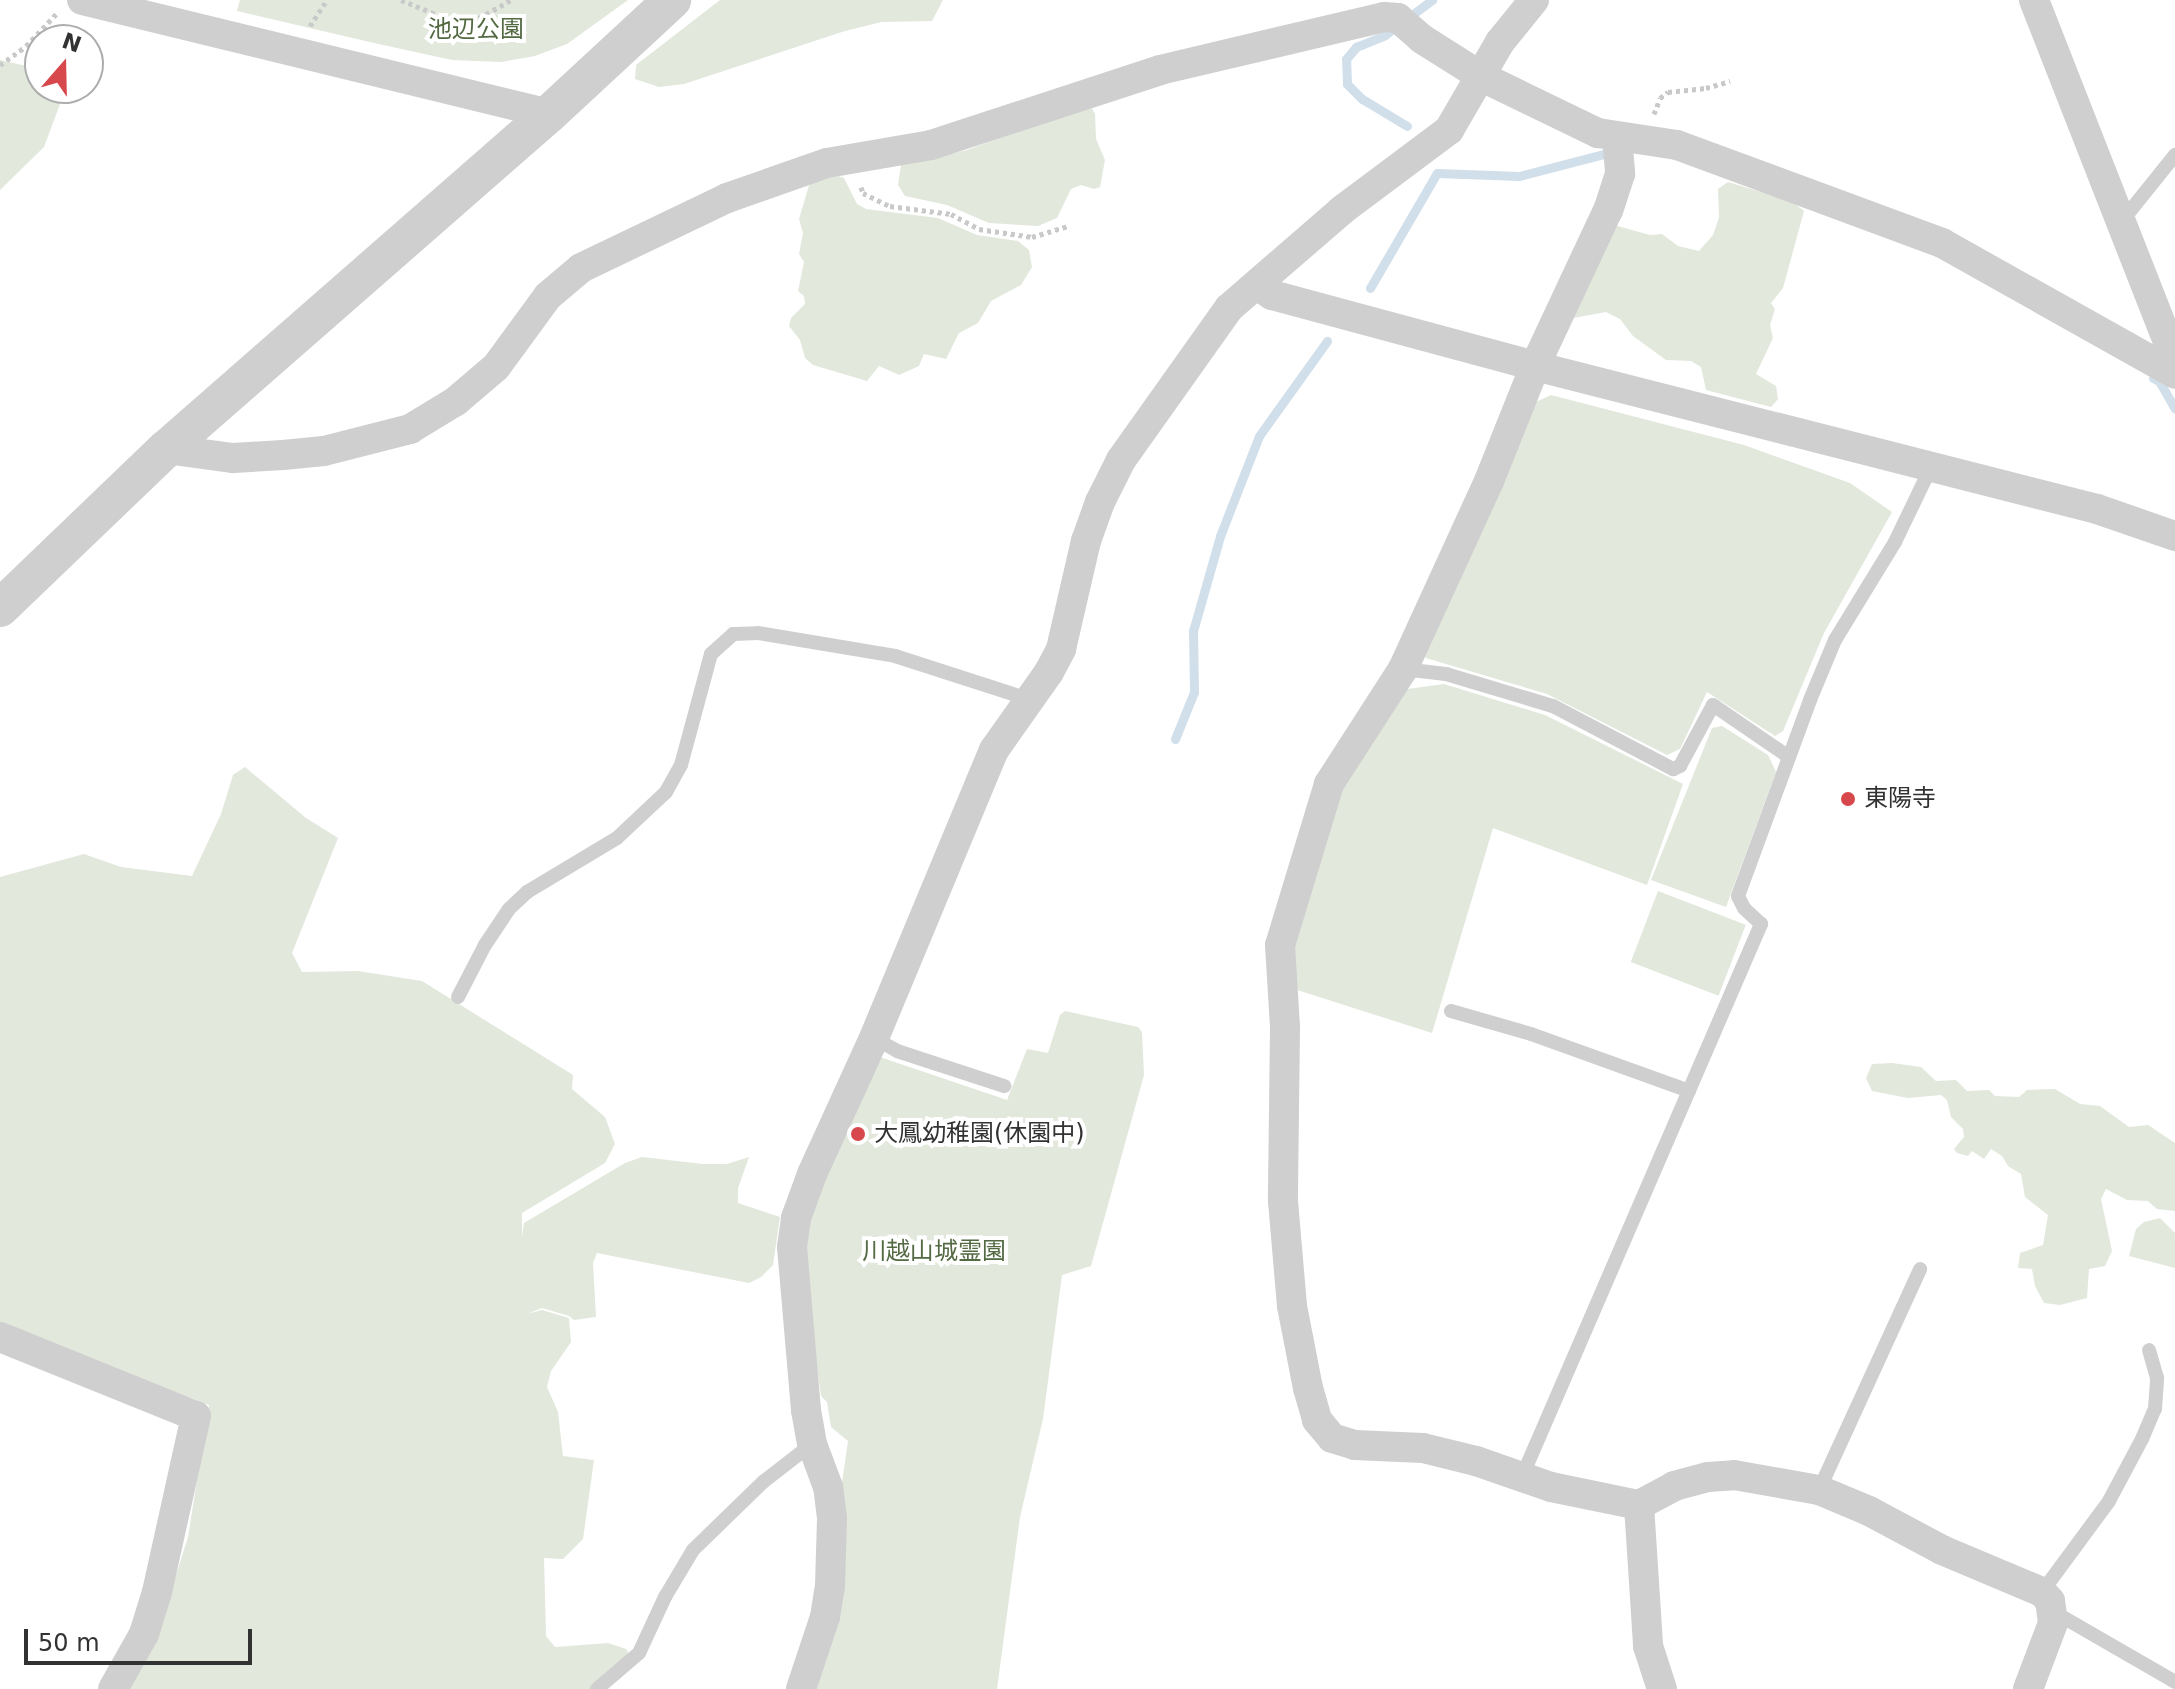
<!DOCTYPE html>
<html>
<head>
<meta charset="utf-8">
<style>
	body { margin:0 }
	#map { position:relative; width:2175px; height:1689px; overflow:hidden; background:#fff; font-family:"DejaVu Sans","Noto Sans JP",sans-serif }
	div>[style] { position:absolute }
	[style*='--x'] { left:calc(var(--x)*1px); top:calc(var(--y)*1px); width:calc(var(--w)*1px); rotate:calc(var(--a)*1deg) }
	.green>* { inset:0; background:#e2e8dc; transform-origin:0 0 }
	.stream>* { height:9px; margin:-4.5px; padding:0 4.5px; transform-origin:4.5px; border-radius:4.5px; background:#d1dfeb }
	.path>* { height:5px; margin-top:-2.5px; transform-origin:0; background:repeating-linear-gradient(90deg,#c9c9c9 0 4px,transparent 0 8px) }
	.service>* { height:14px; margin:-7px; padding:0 7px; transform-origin:7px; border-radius:7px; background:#cfcfcf }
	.minor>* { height:30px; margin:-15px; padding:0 15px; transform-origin:15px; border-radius:15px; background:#cfcfcf }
	.tertiary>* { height:38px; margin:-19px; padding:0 19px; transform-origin:19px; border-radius:19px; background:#cfcfcf }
	.dots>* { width:22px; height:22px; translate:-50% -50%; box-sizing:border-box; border:4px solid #fff; border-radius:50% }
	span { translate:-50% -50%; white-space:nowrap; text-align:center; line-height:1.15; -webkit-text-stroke:8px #fff; paint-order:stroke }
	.park-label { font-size:24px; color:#536a43 }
	.poi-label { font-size:24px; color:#323232 }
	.left { translate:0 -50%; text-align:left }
	.north { position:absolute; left:24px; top:24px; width:80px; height:80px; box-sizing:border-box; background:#fff; border:2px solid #adadad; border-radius:50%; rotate:20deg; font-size:22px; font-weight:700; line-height:32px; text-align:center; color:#323232 }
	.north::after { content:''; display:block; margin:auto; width:28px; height:36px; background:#d6484b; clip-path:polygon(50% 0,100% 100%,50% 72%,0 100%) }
	.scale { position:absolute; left:24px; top:1629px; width:228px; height:36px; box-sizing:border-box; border:4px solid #323232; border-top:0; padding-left:10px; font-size:24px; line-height:28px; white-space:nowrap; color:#323232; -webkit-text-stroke:6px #fff; paint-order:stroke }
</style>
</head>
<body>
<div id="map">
	<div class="green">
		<i style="clip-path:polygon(240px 0,628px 0,567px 44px,535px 56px,501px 62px,452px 60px,374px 43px,237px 11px)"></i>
		<i style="clip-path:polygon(720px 0,943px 0,932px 21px,881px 22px,845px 31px,684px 84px,659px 87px,635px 79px,636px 65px)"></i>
		<i style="clip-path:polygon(0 60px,40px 69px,40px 88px,66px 88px,44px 147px,0 190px)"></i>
		<i style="clip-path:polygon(1090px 105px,1095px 114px,1096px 139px,1105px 160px,1100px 187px,1094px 189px,1081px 185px,1071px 189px,1057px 218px,1038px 226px,989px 223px,947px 205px,905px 196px,898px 185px,901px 165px,967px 150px)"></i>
		<i style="clip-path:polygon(838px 176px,844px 178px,857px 204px,866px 209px,938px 218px,977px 235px,1018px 241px,1029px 250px,1032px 267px,1021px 285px,991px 301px,978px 323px,959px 333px,946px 359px,924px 354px,919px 366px,899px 375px,879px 366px,867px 381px,813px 365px,805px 358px,800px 340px,789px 326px,791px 318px,805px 304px,804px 296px,798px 291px,804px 262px,799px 254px,803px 233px,799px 219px,810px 182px)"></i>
		<i style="clip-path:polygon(1728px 182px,1791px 201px,1804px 211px,1783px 288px,1771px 303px,1775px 309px,1770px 325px,1773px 338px,1756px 374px,1776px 386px,1778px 399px,1771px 407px,1706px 390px,1701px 367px,1691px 361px,1666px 360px,1633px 336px,1620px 319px,1606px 312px,1568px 319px,1614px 225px,1650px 235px,1662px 234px,1678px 246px,1699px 251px,1713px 235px,1719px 218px,1718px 189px)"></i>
		<i style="clip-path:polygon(1551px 395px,1744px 445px,1850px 483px,1892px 512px,1824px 633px,1783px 731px,1775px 736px,1707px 692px,1680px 749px,1667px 755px,1547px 694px,1426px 658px,1419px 647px,1529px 405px)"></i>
		<i style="clip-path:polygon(1444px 684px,1545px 715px,1683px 784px,1647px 885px,1493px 828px,1432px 1033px,1294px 989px,1293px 942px,1342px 783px,1400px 690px)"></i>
		<i style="clip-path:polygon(1722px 726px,1768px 755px,1776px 772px,1726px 907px,1651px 880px,1712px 728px)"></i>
		<i style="clip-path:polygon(245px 767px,306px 818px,338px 838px,292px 953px,302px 972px,358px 971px,422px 981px,573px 1075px,572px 1089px,605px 1117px,615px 1144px,605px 1163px,522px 1213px,522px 1237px,524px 1223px,625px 1163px,642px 1157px,703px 1164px,727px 1164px,749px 1157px,738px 1188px,738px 1203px,780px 1217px,773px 1265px,761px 1277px,749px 1283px,597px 1253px,593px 1263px,596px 1317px,574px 1320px,569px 1316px,542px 1308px,527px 1314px,542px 1310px,569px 1318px,571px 1342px,551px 1371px,547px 1387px,558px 1412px,563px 1456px,594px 1460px,583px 1539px,563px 1559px,544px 1558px,546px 1636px,555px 1647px,608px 1643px,626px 1649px,631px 1657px,595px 1689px,130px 1689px,158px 1632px,188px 1537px,209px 1405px,0 1325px,0 877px,84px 854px,121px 867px,192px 876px,221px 814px,233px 775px)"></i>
		<i style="left:1658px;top:891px;width:94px;height:76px;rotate:21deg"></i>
		<i style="clip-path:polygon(1065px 1011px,1138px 1027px,1142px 1032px,1144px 1075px,1091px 1266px,1062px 1275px,1043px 1419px,1020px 1517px,997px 1689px,812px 1689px,848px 1441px,831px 1427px,827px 1402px,821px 1396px,804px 1279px,808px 1219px,874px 1055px,1007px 1100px,1027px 1049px,1048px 1053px,1060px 1015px)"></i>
		<i style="clip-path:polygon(1892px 1063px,1921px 1067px,1936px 1081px,1956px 1080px,1967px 1091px,1989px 1090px,1995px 1096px,2019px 1097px,2027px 1090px,2055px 1089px,2080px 1104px,2100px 1106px,2129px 1127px,2148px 1125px,2175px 1143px,2175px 1211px,2157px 1209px,2148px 1201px,2127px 1200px,2106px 1189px,2101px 1199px,2112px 1251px,2105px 1266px,2089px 1269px,2087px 1298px,2060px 1305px,2044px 1303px,2035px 1286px,2032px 1269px,2018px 1268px,2020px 1253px,2043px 1245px,2048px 1215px,2025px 1197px,2021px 1174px,2008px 1166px,2002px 1156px,1991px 1149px,1984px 1159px,1972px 1151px,1968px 1156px,1957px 1153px,1954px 1149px,1964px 1137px,1963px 1129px,1951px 1117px,1947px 1100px,1941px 1095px,1908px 1098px,1872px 1091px,1866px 1078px,1872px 1064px)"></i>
		<i style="clip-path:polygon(2160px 1218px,2175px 1233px,2175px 1268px,2129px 1256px,2136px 1229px,2144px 1222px)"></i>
	</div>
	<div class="stream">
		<i style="--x:1407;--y:126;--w:52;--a:-149"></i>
		<i style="--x:1362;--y:99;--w:21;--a:-135"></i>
		<i style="--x:1347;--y:84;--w:25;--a:-92"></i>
		<i style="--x:1346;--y:59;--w:16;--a:-50"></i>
		<i style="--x:1356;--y:47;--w:31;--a:-22"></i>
		<i style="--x:1385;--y:35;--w:59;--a:-36.7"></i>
		<i style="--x:1370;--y:288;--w:133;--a:-59.8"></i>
		<i style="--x:1437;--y:173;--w:82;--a:2.1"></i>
		<i style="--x:1519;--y:176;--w:88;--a:-14.5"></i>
		<i style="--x:2153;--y:378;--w:7;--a:27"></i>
		<i style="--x:2159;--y:381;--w:32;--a:60"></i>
		<i style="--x:1175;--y:739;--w:51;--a:-68"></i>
		<i style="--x:1194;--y:692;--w:61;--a:-90.9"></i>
		<i style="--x:1193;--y:631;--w:99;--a:-74.1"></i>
		<i style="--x:1220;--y:536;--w:107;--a:-68.7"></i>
		<i style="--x:1259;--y:436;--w:117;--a:-54.4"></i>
	</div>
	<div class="path">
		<i style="--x:401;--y:0;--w:69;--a:22.1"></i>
		<i style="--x:465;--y:26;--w:53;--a:-29.5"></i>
		<i style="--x:310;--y:26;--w:31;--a:-57"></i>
		<i style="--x:0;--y:65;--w:32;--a:-36"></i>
		<i style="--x:26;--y:46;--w:47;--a:-46.7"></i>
		<i style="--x:1654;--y:114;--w:17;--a:-69"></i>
		<i style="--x:1660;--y:98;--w:10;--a:-37"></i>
		<i style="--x:1668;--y:92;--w:38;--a:-6"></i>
		<i style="--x:1706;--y:88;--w:25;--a:-16"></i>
		<i style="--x:861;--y:187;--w:6;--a:72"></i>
		<i style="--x:863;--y:193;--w:30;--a:26"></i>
		<i style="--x:890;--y:206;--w:62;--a:7.5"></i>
		<i style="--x:951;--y:214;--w:32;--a:28"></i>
		<i style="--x:979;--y:229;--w:54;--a:8.6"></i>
		<i style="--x:1032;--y:237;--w:38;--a:-17"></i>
	</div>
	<div class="service">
		<i style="--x:2122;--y:221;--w:85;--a:-51.2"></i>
		<i style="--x:1403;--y:669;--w:43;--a:6.6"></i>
		<i style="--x:1446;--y:674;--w:112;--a:16.7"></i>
		<i style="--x:1553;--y:706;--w:136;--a:27.7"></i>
		<i style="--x:1673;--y:769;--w:8;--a:-23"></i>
		<i style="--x:1680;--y:766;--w:69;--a:-61.6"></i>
		<i style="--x:1713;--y:705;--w:92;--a:34.4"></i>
		<i style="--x:458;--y:997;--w:59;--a:-62.6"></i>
		<i style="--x:485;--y:945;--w:43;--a:-56.3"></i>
		<i style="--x:509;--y:909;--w:25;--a:-43"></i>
		<i style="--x:527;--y:892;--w:105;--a:-31"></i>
		<i style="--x:617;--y:838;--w:67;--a:-43.2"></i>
		<i style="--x:666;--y:792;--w:31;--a:-61"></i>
		<i style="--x:681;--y:765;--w:115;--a:-74.9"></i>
		<i style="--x:711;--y:654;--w:30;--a:-42"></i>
		<i style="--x:733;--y:634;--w:25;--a:-2"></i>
		<i style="--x:758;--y:633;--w:139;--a:9.5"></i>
		<i style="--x:895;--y:656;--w:140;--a:17.9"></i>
		<i style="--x:1451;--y:1011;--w:83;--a:16"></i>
		<i style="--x:1531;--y:1034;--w:168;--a:19.8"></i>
		<i style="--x:874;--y:1038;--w:26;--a:29"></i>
		<i style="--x:897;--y:1051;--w:113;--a:18.1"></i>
		<i style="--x:1521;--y:1479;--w:605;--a:-66.61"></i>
		<i style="--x:1761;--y:924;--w:23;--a:-137"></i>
		<i style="--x:1744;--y:908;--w:13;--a:-117"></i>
		<i style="--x:1738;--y:896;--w:209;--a:-69.8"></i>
		<i style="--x:1810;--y:700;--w:65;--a:-67.4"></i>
		<i style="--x:1835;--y:640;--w:115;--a:-58.5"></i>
		<i style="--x:1895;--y:542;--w:85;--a:-64.3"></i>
		<i style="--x:1819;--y:1490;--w:243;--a:-65.4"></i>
		<i style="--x:2042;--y:1592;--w:113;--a:-53.6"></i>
		<i style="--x:2109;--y:1501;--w:70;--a:-62"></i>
		<i style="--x:2142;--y:1439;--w:33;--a:-67"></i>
		<i style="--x:2155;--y:1409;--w:31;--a:-86"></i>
		<i style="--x:2157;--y:1378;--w:29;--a:-106"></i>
		<i style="--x:2054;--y:1612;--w:140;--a:30"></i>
		<i style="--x:597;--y:1689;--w:55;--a:-40.6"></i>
		<i style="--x:639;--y:1653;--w:62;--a:-65.1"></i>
		<i style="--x:665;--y:1597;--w:55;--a:-59.2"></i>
		<i style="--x:693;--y:1550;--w:98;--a:-44.2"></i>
		<i style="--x:763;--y:1482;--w:62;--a:-37.8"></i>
	</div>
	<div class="minor">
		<i style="--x:82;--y:0;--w:481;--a:13.7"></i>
		<i style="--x:2034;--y:0;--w:386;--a:68.6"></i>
		<i style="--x:1617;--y:137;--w:37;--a:85"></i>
		<i style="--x:1620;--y:174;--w:38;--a:108"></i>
		<i style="--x:1608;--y:210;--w:172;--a:115.1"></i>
		<i style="--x:1535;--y:366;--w:124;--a:111.8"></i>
		<i style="--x:1489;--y:481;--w:207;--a:114.6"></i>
		<i style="--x:1403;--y:669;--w:137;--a:122.8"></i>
		<i style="--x:1329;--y:784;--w:168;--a:106.9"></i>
		<i style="--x:1280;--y:945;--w:82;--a:86.5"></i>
		<i style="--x:1285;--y:1027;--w:174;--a:90.7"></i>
		<i style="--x:1283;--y:1201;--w:105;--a:85.1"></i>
		<i style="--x:1292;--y:1306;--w:84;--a:79"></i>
		<i style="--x:1308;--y:1388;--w:33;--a:74"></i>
		<i style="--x:1317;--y:1420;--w:23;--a:50"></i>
		<i style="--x:1332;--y:1438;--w:24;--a:17"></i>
		<i style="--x:1355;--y:1445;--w:68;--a:2.5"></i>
		<i style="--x:1423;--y:1448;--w:55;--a:13.8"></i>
		<i style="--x:1476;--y:1461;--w:79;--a:19.1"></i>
		<i style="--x:1551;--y:1487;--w:90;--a:11.6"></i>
		<i style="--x:1639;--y:1505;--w:40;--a:-28"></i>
		<i style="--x:1674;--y:1486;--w:35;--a:-15"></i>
		<i style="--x:1708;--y:1477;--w:26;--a:-4"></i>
		<i style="--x:1734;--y:1475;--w:86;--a:10"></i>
		<i style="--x:1819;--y:1490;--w:54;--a:22.8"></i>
		<i style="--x:1869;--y:1511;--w:83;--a:28.1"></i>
		<i style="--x:1942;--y:1550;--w:108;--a:22.8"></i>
		<i style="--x:2042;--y:1592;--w:12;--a:48"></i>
		<i style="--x:2050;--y:1601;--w:22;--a:82"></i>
		<i style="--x:2053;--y:1623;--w:71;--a:110.7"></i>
		<i style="--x:1257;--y:285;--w:18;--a:34"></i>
		<i style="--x:1272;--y:295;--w:272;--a:15.1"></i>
		<i style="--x:1535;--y:366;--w:580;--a:14.28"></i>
		<i style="--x:2097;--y:509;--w:83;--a:19.1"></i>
		<i style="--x:166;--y:449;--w:68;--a:7.7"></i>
		<i style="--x:233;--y:458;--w:50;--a:-3.4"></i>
		<i style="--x:283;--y:455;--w:41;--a:-5.6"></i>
		<i style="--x:324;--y:451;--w:89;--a:-14.3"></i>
		<i style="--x:410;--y:429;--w:54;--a:-31.3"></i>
		<i style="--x:456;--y:401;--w:52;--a:-40.4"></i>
		<i style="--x:496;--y:367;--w:88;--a:-53.8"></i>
		<i style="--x:548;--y:296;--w:43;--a:-40.3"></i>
		<i style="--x:581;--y:268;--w:162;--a:-25.6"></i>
		<i style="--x:727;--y:198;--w:106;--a:-19.3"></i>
		<i style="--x:827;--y:163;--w:106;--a:-9.8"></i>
		<i style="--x:931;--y:145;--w:241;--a:-18.1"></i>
		<i style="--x:1160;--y:70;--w:230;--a:-13.3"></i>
		<i style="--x:1384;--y:17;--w:14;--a:4"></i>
		<i style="--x:1398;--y:18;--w:32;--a:41"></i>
		<i style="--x:1422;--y:39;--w:71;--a:32.3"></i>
		<i style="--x:1482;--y:77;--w:129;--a:25.8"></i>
		<i style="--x:1598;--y:133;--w:80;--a:8.6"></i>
		<i style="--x:1677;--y:145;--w:283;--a:20.3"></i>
		<i style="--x:1942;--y:243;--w:267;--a:29.3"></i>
		<i style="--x:0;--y:1337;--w:211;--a:22"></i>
		<i style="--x:196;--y:1416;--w:180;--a:102.5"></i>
		<i style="--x:157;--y:1592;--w:44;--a:107.2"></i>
		<i style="--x:144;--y:1634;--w:63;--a:119.4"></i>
		<i style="--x:1639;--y:1505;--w:141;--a:86.3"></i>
		<i style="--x:1648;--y:1646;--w:45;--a:72"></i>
		<i style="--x:801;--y:1689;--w:76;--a:-71.6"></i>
		<i style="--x:825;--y:1617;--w:31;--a:-81"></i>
		<i style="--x:830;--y:1586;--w:68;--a:-88.3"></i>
		<i style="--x:832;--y:1518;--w:31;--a:-97"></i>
		<i style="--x:828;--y:1487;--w:46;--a:-110.4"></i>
		<i style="--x:812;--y:1444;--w:35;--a:-100"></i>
		<i style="--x:806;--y:1410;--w:164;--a:-94.9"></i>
		<i style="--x:792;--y:1247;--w:29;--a:-82"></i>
		<i style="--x:796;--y:1218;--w:47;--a:-70"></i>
		<i style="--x:812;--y:1174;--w:149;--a:-65.5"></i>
		<i style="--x:874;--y:1038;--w:312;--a:-67.4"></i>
		<i style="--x:994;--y:750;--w:95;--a:-54.8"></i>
		<i style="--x:1049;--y:672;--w:26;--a:-62"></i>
		<i style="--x:1061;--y:649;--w:111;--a:-77"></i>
		<i style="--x:1086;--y:541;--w:41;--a:-70.3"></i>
		<i style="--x:1100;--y:502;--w:47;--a:-63.4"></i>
		<i style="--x:1121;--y:460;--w:186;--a:-54.6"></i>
		<i style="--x:1229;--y:308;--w:150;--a:-40.9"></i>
		<i style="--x:1342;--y:210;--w:134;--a:-36.8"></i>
		<i style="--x:1449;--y:130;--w:102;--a:-59.9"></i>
		<i style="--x:1500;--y:42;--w:54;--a:-51"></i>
	</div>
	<div class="tertiary">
		<i style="--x:0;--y:608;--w:230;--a:-43.8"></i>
		<i style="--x:166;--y:449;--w:509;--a:-41.18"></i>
		<i style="--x:549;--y:114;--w:168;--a:-42.8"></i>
	</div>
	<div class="dots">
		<i style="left:1848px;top:799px;background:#d6484b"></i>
		<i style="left:858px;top:1134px;background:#d6484b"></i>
	</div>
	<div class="park-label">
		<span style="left:476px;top:30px">池辺公園</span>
		<span style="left:934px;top:1252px">川越山城霊園</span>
	</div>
	<div class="poi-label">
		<span class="left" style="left:1864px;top:799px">東陽寺</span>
		<span class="left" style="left:874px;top:1134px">大鳳幼稚園(休園中)</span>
	</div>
	<div class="north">N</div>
	<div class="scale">50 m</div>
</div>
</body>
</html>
